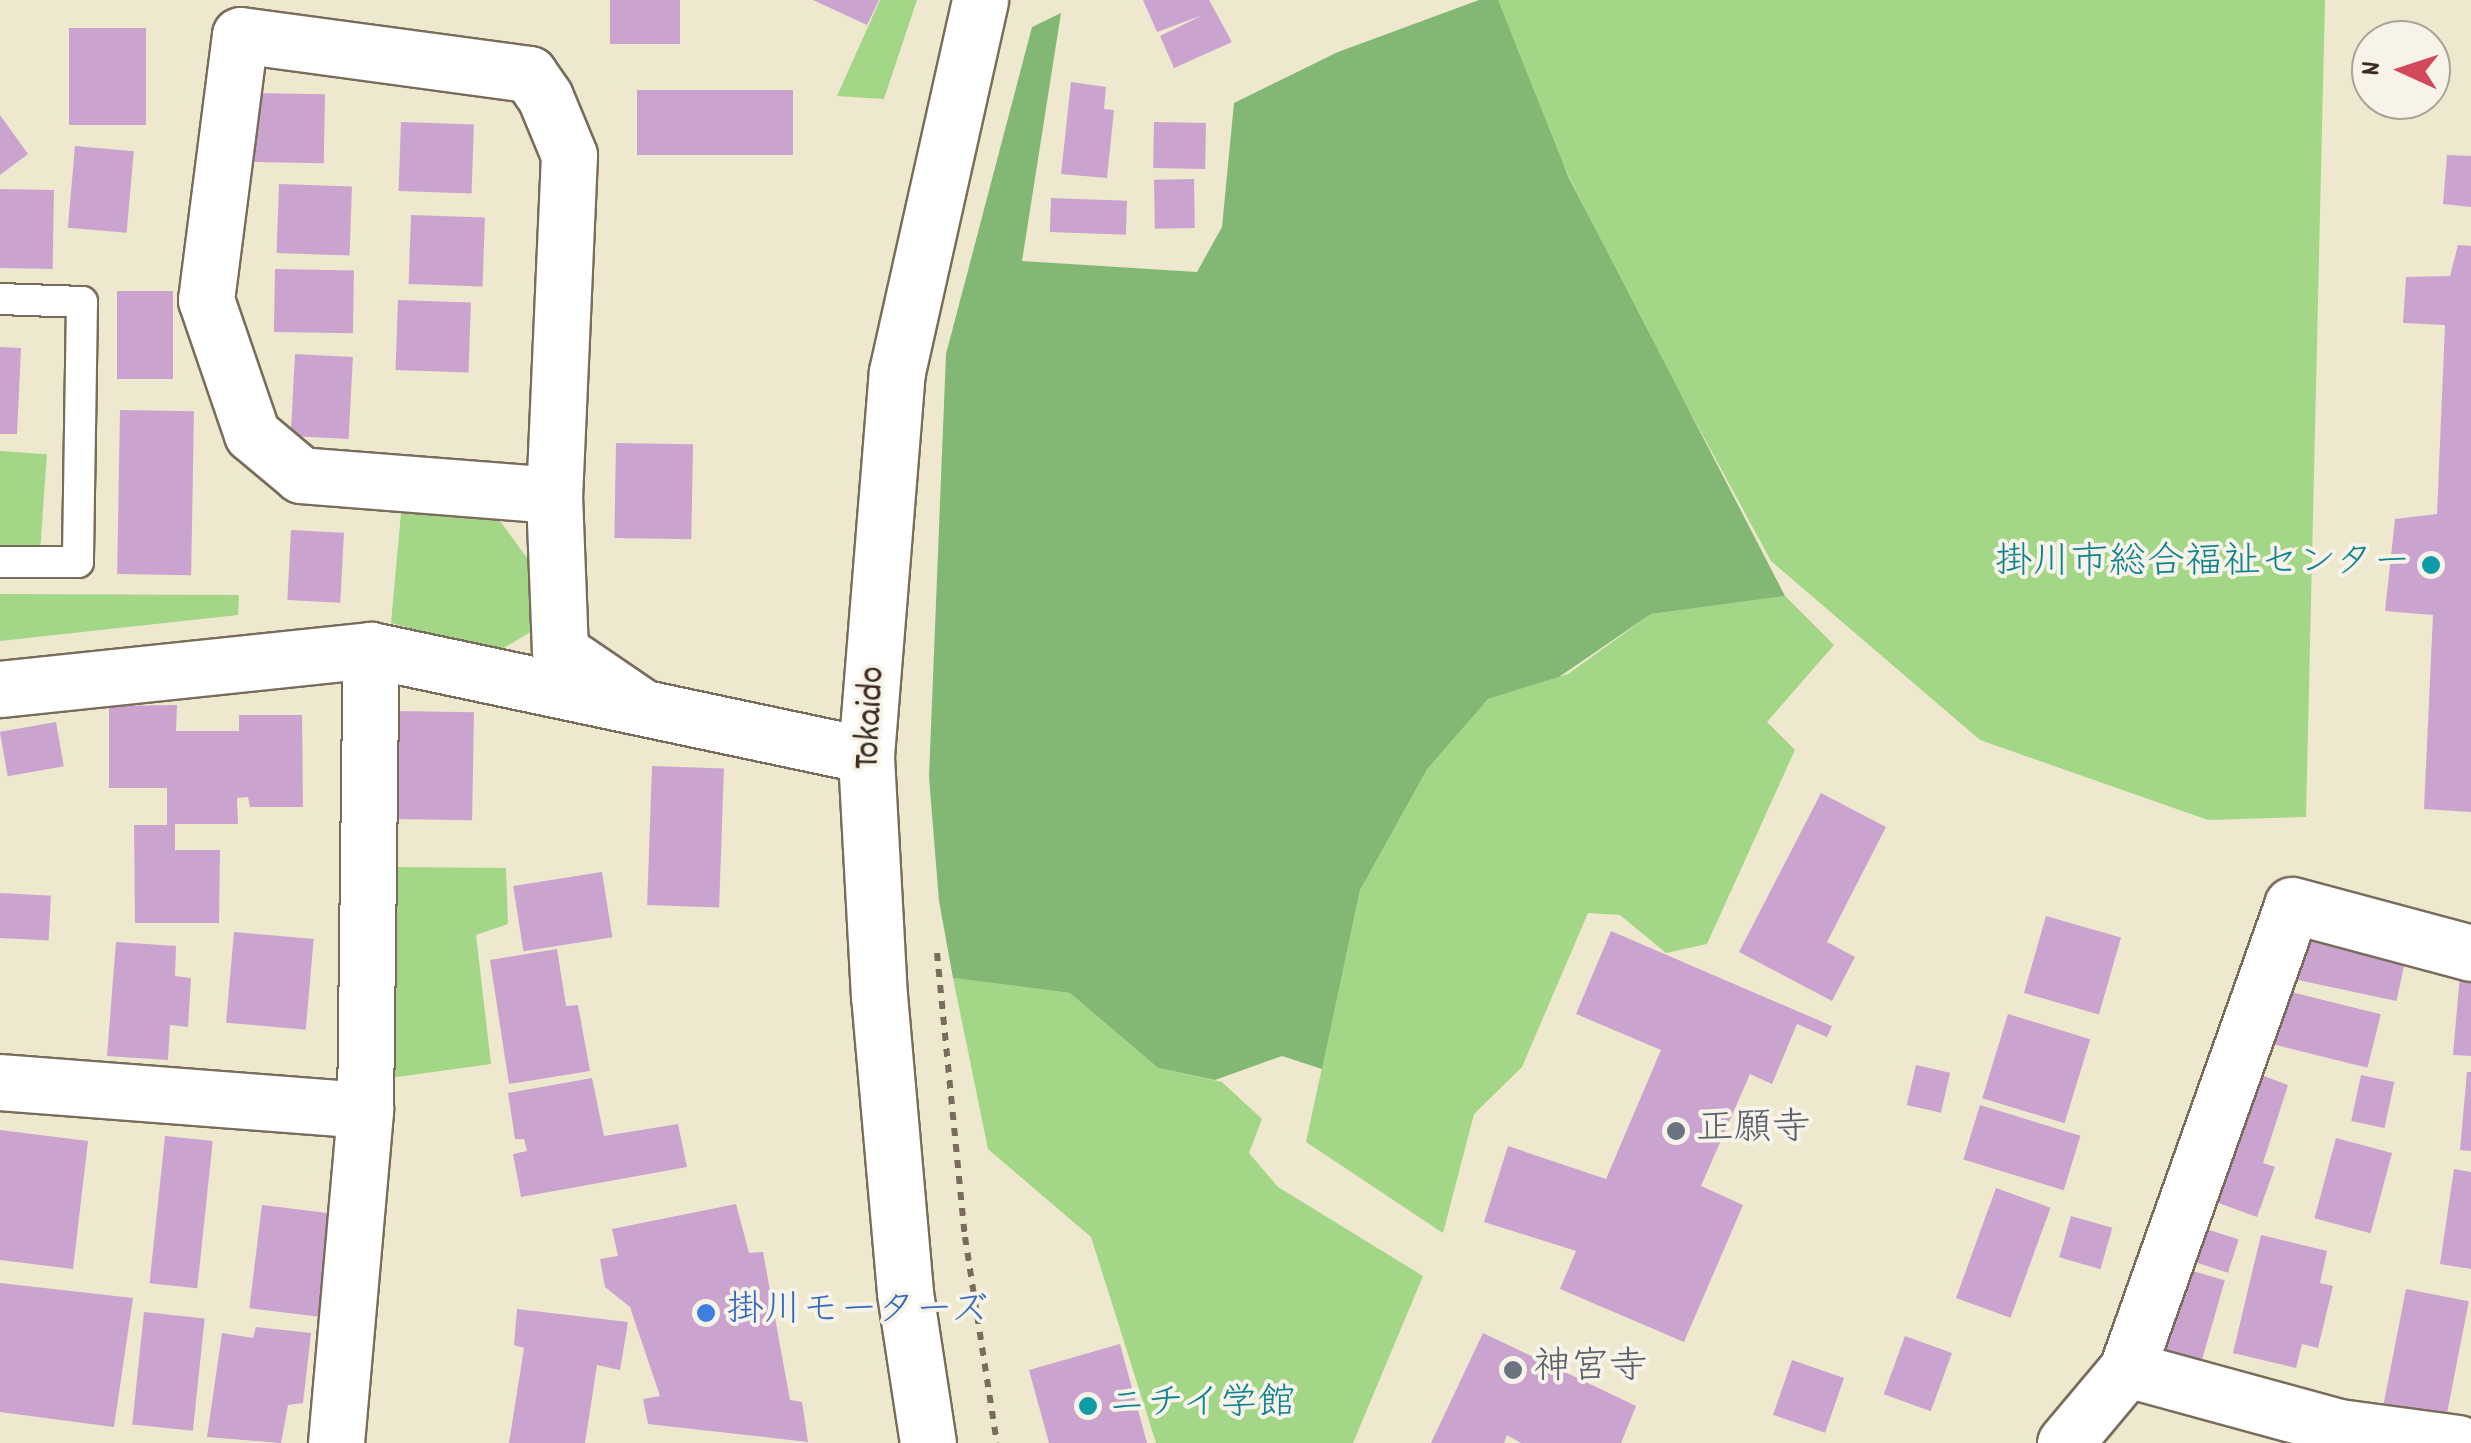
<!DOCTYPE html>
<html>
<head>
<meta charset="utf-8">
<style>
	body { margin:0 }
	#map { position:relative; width:2471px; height:1443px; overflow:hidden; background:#eee8cf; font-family:Dekko,"Klee One",sans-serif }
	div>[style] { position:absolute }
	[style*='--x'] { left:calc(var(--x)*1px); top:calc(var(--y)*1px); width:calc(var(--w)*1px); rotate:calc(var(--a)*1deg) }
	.green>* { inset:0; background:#a3d787; transform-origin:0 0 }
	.forest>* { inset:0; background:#82b874 }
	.building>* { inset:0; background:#caa4cf; transform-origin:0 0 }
	.path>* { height:6px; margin-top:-3px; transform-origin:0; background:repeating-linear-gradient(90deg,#7a6c5c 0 8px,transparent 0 16px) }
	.roads { filter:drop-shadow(2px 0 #7a6c5c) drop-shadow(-2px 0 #7a6c5c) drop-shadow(0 2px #7a6c5c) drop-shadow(0 -2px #7a6c5c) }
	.lane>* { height:30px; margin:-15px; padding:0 15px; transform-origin:15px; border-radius:15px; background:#fff }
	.street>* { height:55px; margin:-27.5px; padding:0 27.5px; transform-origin:27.5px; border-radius:27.5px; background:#fff }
	.secondary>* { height:55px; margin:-27.5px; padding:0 27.5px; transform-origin:27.5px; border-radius:27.5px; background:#fff }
	.dots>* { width:28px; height:28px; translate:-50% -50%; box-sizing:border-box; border:5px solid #f7f3e8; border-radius:50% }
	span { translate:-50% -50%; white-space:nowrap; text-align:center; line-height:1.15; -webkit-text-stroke:8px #f7f3e8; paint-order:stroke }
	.culture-label { font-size:38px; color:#0d838f }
	.right { translate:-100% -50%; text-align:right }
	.left { translate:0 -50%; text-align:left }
	.street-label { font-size:38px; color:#3b2a1e }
	.worship-label { font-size:38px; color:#5b616d }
	.shop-label { font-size:38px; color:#366cbe }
	.north { position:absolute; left:2351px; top:20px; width:100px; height:100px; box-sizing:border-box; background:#f7f3e8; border:2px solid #aca397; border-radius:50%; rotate:273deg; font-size:28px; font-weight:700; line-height:40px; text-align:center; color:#3b2a1e }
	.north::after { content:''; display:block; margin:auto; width:35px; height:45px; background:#d1495b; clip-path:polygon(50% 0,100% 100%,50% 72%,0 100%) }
</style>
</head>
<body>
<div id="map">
	<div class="green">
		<i style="clip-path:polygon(880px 0,917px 0,884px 99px,837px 96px)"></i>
		<i style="clip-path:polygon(1497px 0,2325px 0,2306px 817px,2208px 820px,1980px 740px,1771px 561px,1637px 314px,1509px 55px)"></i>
		<i style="left:0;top:451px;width:47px;height:95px;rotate:4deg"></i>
		<i style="clip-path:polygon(401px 513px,500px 521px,530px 562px,537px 628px,497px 652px,391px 623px)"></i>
		<i style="clip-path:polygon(0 594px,239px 595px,238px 615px,0 641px)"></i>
		<i style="clip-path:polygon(1785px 596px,1834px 645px,1767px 722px,1795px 750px,1707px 944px,1666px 953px,1620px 915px,1588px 913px,1522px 1067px,1474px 1114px,1443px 1233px,1306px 1142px,1360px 890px,1381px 842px,1436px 754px,1488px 699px,1568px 674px,1651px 614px)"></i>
		<i style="clip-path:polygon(397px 867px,506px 868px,508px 924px,476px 935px,491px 1064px,390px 1078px)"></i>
		<i style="clip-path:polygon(953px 978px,1070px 993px,1158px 1068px,1222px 1082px,1262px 1119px,1249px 1153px,1278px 1187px,1423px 1276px,1353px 1443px,1156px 1443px,1091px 1237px,988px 1149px)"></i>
	</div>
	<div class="forest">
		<i style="clip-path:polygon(1479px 0,1498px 0,1568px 176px,1785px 596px,1651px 614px,1559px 677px,1488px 699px,1427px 769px,1360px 890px,1322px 1069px,1282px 1056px,1215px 1080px,1158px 1068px,1070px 993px,953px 978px,939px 901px,929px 777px,946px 354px,1032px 27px,1061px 13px,1022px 261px,1197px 272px,1222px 227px,1234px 103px,1338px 52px)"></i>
	</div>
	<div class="building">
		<i style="left:610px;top:0;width:70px;height:44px"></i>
		<i style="clip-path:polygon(813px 0,879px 0,867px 25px)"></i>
		<i style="clip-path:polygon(1143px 0,1209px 0,1232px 42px,1174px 68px,1160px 36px,1203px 15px,1157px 32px)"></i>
		<i style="left:69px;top:28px;width:77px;height:97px"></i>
		<i style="clip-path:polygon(1071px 82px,1106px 87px,1104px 109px,1114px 110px,1107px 178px,1061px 174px)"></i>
		<i style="left:637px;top:90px;width:156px;height:65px"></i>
		<i style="left:253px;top:93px;width:72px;height:69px;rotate:1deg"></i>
		<i style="clip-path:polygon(0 115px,28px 154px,0 175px)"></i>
		<i style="left:401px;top:122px;width:73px;height:69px;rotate:2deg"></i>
		<i style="left:1154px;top:122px;width:52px;height:46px;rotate:1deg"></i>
		<i style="left:75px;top:146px;width:59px;height:82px;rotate:5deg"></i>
		<i style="clip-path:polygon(2447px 155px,2471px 156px,2471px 207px,2443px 204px)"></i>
		<i style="left:1194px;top:179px;width:49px;height:40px;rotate:89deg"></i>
		<i style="left:279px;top:184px;width:73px;height:69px;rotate:2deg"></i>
		<i style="left:0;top:189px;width:54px;height:79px;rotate:1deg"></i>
		<i style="left:1051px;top:198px;width:76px;height:34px;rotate:2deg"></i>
		<i style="left:411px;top:215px;width:74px;height:69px;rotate:2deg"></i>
		<i style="clip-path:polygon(2458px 245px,2471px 246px,2471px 812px,2424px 809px,2433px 615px,2385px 611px,2395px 519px,2437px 514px,2445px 325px,2403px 323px,2406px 277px,2450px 276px)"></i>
		<i style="left:275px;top:269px;width:79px;height:63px;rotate:1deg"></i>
		<i style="left:117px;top:291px;width:56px;height:88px"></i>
		<i style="left:398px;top:300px;width:73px;height:70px;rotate:2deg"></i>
		<i style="clip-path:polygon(0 347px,21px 348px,17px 434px,0 434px)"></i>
		<i style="left:295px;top:354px;width:58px;height:82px;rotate:3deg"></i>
		<i style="left:120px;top:410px;width:74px;height:164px;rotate:1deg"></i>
		<i style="left:616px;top:443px;width:77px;height:95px;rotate:1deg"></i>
		<i style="left:291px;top:530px;width:53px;height:70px;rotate:3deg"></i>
		<i style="clip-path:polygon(177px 705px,176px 731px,239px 731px,239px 715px,302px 715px,303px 807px,250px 807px,248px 797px,237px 798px,238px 824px,175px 824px,175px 850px,220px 850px,219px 923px,135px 923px,134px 825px,167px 825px,167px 788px,109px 788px,109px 706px)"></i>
		<i style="left:397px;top:711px;width:77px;height:108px;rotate:1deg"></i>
		<i style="left:56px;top:722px;width:45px;height:57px;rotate:80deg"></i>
		<i style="left:652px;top:766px;width:72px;height:139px;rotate:2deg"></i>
		<i style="clip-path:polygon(1821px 793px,1886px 827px,1827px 942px,1855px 957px,1832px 1001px,1739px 952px)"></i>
		<i style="left:602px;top:872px;width:66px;height:90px;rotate:81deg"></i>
		<i style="left:0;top:893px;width:51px;height:45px;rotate:3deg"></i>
		<i style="left:2046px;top:916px;width:78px;height:80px;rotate:16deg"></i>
		<i style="left:2309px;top:922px;width:102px;height:59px;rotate:12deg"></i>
		<i style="clip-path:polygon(1611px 931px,1832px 1026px,1827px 1037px,1797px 1024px,1772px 1084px,1750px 1074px,1701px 1186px,1743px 1205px,1684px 1342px,1560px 1289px,1576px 1251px,1484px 1222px,1508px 1146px,1606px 1179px,1661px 1050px,1576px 1014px)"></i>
		<i style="left:234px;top:932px;width:80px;height:91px;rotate:5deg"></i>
		<i style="clip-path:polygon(116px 942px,176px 946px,175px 976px,191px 978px,188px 1027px,170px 1025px,168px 1060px,107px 1056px)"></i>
		<i style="clip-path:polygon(557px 949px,566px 1006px,578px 1005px,590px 1071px,509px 1084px,490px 960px)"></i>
		<i style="clip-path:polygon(2460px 974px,2471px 975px,2471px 1056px,2453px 1055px)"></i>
		<i style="left:2275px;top:988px;width:109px;height:55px;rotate:14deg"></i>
		<i style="left:2008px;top:1014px;width:86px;height:88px;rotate:17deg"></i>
		<i style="left:1916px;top:1065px;width:35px;height:41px;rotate:13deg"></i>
		<i style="clip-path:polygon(2240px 1067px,2288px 1085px,2263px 1163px,2275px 1167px,2257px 1217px,2191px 1193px)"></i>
		<i style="clip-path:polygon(2467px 1072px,2471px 1072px,2471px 1151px,2460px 1150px)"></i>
		<i style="left:2361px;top:1075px;width:34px;height:47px;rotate:12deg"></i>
		<i style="clip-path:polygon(592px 1078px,604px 1136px,678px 1124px,687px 1167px,521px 1197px,513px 1154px,527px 1151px,524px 1139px,515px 1139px,508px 1093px)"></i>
		<i style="left:1980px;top:1105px;width:105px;height:57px;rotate:17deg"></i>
		<i style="clip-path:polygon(0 1130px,88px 1141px,73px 1269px,0 1260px)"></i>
		<i style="left:165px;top:1136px;width:48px;height:148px;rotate:6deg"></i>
		<i style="left:2336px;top:1138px;width:58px;height:83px;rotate:15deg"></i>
		<i style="clip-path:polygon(2454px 1169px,2471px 1172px,2471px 1269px,2440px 1264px)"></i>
		<i style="left:1996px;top:1188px;width:58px;height:117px;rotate:20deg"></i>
		<i style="clip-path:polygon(736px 1204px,749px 1253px,763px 1252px,790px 1400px,802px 1402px,808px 1442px,648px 1424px,643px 1399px,660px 1396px,630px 1307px,605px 1287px,600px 1259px,618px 1256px,612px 1229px)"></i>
		<i style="left:262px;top:1205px;width:70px;height:104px;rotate:7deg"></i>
		<i style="left:2071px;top:1216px;width:43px;height:43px;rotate:16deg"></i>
		<i style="left:2194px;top:1225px;width:47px;height:35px;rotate:18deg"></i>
		<i style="clip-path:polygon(2261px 1235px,2327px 1251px,2320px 1283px,2333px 1286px,2318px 1348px,2302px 1344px,2296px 1368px,2233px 1353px)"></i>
		<i style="left:2172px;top:1265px;width:55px;height:86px;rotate:16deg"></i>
		<i style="clip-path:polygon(0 1283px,133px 1298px,114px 1427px,0 1412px)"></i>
		<i style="left:2406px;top:1289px;width:64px;height:117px;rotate:11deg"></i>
		<i style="clip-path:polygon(517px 1309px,628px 1322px,620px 1370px,597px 1365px,585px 1443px,509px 1443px,524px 1348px,514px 1345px)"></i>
		<i style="left:144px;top:1312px;width:61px;height:113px;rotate:6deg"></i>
		<i style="clip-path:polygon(256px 1327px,311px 1333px,303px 1403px,288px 1405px,281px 1443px,207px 1437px,222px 1333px,253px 1338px)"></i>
		<i style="clip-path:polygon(1483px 1333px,1636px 1406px,1621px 1443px,1521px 1443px,1507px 1435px,1504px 1443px,1431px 1443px)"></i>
		<i style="left:1905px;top:1336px;width:50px;height:62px;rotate:20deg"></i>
		<i style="clip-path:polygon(1120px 1344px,1147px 1443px,1049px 1443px,1029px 1370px)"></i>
		<i style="left:1792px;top:1360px;width:55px;height:58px;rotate:19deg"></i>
	</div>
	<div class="path">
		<i style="--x:937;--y:953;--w:285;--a:84.4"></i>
		<i style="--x:965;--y:1237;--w:208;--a:81.2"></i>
	</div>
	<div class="roads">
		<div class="lane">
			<i style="--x:0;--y:299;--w:82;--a:2.1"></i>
			<i style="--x:82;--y:302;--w:260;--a:90.9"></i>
			<i style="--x:78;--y:562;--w:78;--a:180"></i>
		</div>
		<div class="street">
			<i style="--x:554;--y:495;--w:254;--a:-175.5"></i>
			<i style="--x:301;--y:475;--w:64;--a:-140.1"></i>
			<i style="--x:252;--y:434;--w:142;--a:-108.9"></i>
			<i style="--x:206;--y:300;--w:267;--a:-82.7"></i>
			<i style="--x:240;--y:35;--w:292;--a:7.7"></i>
			<i style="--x:529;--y:74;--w:28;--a:55"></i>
			<i style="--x:545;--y:97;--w:63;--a:67.5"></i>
			<i style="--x:569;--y:155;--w:340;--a:92.5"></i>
			<i style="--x:554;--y:495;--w:156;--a:87.8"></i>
			<i style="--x:560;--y:651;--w:99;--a:34.3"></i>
			<i style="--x:0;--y:689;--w:373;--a:-6"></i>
			<i style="--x:371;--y:650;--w:506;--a:11.98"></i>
			<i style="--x:0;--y:1082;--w:366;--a:4.4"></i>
			<i style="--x:2127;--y:1369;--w:220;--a:15.3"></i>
			<i style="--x:2339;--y:1427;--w:120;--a:7.7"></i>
			<i style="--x:336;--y:1443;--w:334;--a:-85"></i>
			<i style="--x:365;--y:1110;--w:460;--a:-89.3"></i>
			<i style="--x:2065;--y:1443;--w:97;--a:-50"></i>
			<i style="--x:2127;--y:1369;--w:492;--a:-70.4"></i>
			<i style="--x:2292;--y:905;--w:185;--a:15"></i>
		</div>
		<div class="secondary">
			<i style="--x:928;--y:1443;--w:153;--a:-98.7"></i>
			<i style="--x:905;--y:1292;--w:296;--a:-95"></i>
			<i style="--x:879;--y:997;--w:242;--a:-93.1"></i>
			<i style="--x:866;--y:755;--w:384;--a:-85.4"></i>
			<i style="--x:897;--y:372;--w:381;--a:-77.4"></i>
		</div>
	</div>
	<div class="dots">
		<i style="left:2431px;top:565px;background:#0f9aa8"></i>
		<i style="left:1676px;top:1131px;background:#6b7280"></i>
		<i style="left:706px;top:1313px;background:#3f7fe0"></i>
		<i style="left:1513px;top:1370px;background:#6b7280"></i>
		<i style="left:1088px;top:1406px;background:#0f9aa8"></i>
	</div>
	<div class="culture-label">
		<span class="right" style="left:2411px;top:565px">掛川市総合福祉センター</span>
		<span class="left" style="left:1108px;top:1406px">ニチイ学館</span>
	</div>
	<div class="street-label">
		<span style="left:872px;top:718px;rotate:-87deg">Tokaido</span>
	</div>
	<div class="worship-label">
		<span class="left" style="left:1696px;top:1131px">正願寺</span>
		<span class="left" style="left:1533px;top:1370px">神宮寺</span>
	</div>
	<div class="shop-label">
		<span class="left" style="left:726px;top:1313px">掛川モーターズ</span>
	</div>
	<div class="north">N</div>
</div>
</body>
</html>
